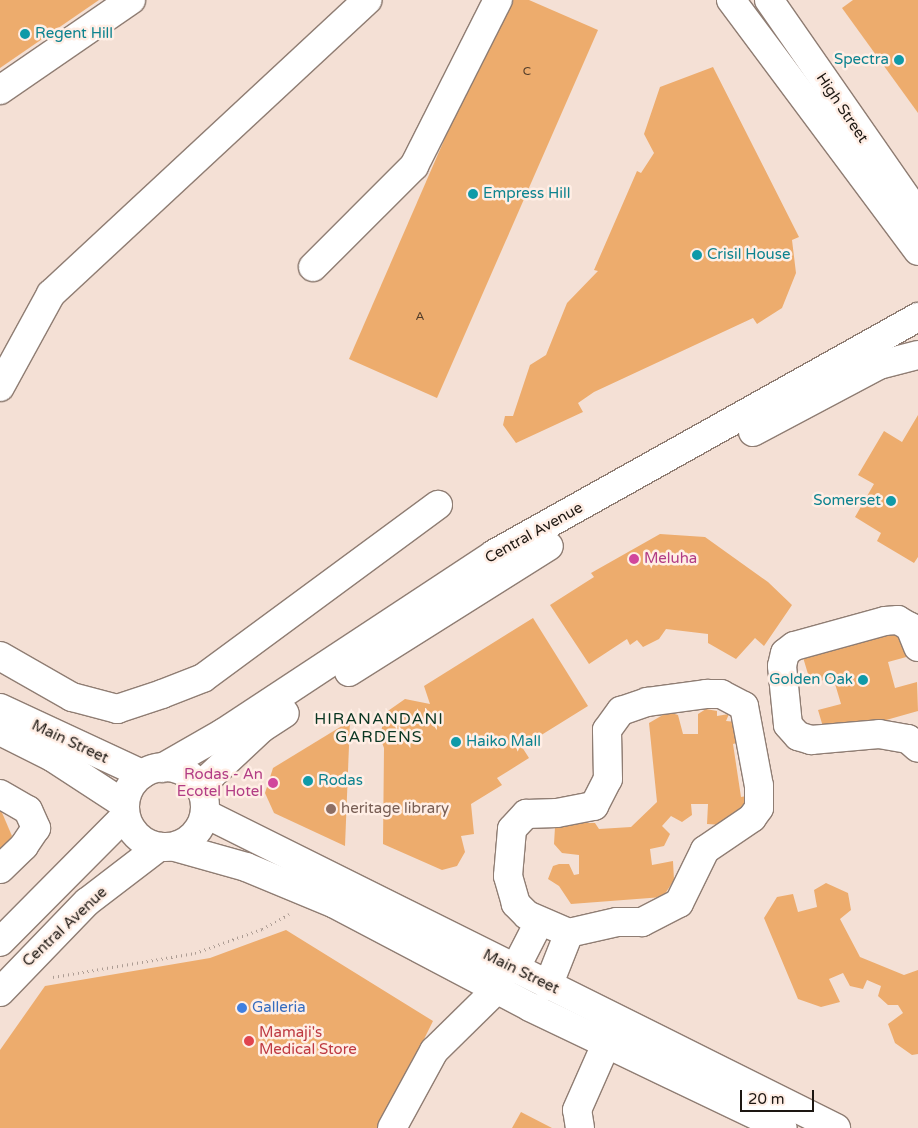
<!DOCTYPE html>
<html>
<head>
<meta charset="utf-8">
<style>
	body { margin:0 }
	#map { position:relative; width:918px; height:1128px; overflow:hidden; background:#f4e0d5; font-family:"Varela Round",sans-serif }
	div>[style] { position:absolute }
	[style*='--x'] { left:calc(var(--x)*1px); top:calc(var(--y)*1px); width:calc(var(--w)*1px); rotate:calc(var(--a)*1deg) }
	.building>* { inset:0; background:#edac6d }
	.path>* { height:3px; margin-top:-1.5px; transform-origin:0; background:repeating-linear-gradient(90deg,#ad9d94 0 1px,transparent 0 5px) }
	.roads { filter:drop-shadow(1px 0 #8f7d73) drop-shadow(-1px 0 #8f7d73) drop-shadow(0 1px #8f7d73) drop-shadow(0 -1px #8f7d73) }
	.minor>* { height:28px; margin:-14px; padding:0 14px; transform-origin:14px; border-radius:14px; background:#fff }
	.major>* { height:28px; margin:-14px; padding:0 14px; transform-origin:14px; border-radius:14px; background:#fff }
	.major>.ring { margin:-14px; padding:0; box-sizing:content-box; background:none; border:28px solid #fff; border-radius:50% }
	.dots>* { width:14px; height:14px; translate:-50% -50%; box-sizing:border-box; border:2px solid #ffeee5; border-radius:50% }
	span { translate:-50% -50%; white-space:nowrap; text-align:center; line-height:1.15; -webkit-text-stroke:5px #ffeee5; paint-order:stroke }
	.number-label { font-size:12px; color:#513c29 }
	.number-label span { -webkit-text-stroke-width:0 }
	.culture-label { font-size:15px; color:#0d838f }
	.left { translate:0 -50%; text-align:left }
	.right { translate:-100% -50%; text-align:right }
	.street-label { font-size:15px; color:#1d1712 }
	.hotel-label { font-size:15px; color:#b23c85 }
	.education-label { font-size:15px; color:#785e54 }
	.shop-label { font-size:15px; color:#366cbe }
	.health-label { font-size:15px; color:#be3a42 }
	.neighbourhood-label { font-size:16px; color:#0a3622; letter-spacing:1px }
	.scale { position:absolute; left:740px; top:1090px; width:74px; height:22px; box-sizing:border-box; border:2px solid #1d1712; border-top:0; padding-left:6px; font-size:15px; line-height:18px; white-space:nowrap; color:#1d1712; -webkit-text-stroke:4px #ffeee5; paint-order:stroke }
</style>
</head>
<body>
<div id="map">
	<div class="building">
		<i style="clip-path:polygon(0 0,99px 0,0 68px)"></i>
		<i style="clip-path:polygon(505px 0,529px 0,598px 30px,437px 398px,349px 359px)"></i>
		<i style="clip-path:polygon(853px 0,918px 0,918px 113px,842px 8px)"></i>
		<i style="clip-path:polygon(713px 67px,799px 237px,792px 240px,796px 273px,782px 308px,757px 324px,753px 318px,594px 392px,578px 403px,583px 412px,516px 443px,503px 425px,505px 416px,513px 416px,530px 365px,546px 355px,567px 303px,598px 271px,594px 270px,637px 171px,641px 173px,654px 153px,644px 134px,660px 87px)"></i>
		<i style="clip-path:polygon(918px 415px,918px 557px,914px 563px,877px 541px,881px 533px,855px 517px,874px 484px,858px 475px,884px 431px,902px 442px)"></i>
		<i style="clip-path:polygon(660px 534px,705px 537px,768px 582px,792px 605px,764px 646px,755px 638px,736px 659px,708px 643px,708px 634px,666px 629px,659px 639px,643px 647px,637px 640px,630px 645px,627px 639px,589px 664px,550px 605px,594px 577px,591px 573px)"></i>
		<i style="clip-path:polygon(533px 618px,588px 706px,522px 747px,529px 758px,497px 778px,502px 785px,471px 804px,474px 834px,461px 836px,465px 852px,457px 866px,442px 870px,383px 844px,384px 748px,380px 737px,385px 713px,405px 699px,430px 704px,424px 686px)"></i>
		<i style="clip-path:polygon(901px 626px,910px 656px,888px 662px,895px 688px,917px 682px,918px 711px,826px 737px,818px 710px,841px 704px,833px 677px,811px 684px,802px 654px)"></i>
		<i style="clip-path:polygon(706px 709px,717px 711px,717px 716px,729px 714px,726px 721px,737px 722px,740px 742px,733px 744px,741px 797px,747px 796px,749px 808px,723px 825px,707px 824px,708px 804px,691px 804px,692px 815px,682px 822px,671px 816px,662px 826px,670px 834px,664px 846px,650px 849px,652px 865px,673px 861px,674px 880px,663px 897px,571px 904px,559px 886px,548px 879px,553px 866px,559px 864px,569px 864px,574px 875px,579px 874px,579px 855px,562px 853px,554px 844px,555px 827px,563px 818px,584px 815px,586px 823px,595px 823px,599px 829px,631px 827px,657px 802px,649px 723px,668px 712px,678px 715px,683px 734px,698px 734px,698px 714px)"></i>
		<i style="clip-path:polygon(350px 721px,345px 846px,274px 813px,265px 793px,273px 768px)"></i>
		<i style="clip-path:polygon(0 808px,12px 836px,0 855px)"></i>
		<i style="clip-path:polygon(826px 883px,848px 893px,851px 910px,840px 919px,860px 957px,904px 975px,918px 970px,918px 1054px,912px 1055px,895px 1043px,888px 1024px,903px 1013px,898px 1005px,888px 1005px,878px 996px,881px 986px,867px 980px,863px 989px,850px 986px,843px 973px,829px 979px,840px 1002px,821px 1007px,798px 999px,764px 918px,777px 897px,793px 894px,798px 912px,817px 907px,814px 890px)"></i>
		<i style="clip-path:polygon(286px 930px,433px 1021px,380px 1128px,0 1128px,0 1050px,45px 986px,210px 958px)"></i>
		<i style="clip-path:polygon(521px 1112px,552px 1128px,512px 1128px)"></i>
	</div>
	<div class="path">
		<i style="--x:53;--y:977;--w:144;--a:-9.6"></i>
		<i style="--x:195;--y:953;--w:71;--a:-19.7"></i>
		<i style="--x:262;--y:929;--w:31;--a:-29"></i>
	</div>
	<div class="roads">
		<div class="minor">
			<i style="--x:731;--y:0;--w:313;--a:53.3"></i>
			<i style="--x:769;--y:0;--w:261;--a:55.2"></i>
			<i style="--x:0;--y:90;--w:159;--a:-34.5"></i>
			<i style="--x:313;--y:267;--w:143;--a:-45"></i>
			<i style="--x:414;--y:166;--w:186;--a:-63.2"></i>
			<i style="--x:0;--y:387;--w:106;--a:-61.3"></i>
			<i style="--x:51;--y:294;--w:432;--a:-42.9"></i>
			<i style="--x:753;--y:432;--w:143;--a:-28"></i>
			<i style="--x:879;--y:365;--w:40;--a:-14.4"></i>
			<i style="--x:918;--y:647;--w:22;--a:-112"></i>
			<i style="--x:910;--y:627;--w:14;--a:-150"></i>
			<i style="--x:898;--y:620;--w:13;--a:176"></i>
			<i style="--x:885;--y:621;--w:94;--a:164.6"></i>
			<i style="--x:794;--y:646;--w:11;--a:142"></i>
			<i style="--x:785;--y:653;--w:13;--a:103"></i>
			<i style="--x:782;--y:666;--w:59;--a:84.2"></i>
			<i style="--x:788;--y:725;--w:15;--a:48"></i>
			<i style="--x:798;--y:736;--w:14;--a:17"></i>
			<i style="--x:811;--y:740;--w:68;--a:-5"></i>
			<i style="--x:879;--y:734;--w:29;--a:10"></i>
			<i style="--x:908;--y:739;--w:13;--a:42"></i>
			<i style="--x:0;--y:656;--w:83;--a:29.7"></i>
			<i style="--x:72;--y:697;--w:47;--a:14.9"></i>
			<i style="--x:117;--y:709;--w:47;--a:-18.4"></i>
			<i style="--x:162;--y:694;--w:44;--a:-21.3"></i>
			<i style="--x:203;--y:678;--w:292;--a:-36.4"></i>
			<i style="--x:349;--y:672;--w:236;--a:-32.2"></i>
			<i style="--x:706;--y:694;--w:15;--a:0"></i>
			<i style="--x:721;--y:694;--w:26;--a:28"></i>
			<i style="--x:744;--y:706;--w:81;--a:79.4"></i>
			<i style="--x:759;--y:786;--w:22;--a:90"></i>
			<i style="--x:759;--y:808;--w:12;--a:125"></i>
			<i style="--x:752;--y:818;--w:57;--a:145.8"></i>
			<i style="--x:705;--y:850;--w:59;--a:116.1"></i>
			<i style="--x:679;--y:903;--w:42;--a:152.8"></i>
			<i style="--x:642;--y:922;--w:25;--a:180"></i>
			<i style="--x:617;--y:922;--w:49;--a:167.1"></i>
			<i style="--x:569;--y:933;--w:46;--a:-156.8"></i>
			<i style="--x:527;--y:915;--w:16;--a:-135"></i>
			<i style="--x:516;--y:904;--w:29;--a:-106"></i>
			<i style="--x:508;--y:876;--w:47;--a:-85.1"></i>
			<i style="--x:512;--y:829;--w:21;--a:-47"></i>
			<i style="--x:526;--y:814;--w:31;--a:-2"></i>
			<i style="--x:557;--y:813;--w:38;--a:-11"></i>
			<i style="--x:594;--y:806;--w:30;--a:-63"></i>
			<i style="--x:608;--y:779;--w:49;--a:-91.2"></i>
			<i style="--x:607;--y:730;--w:24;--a:-54"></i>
			<i style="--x:621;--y:711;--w:28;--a:-19"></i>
			<i style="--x:647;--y:702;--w:60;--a:-7.7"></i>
			<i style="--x:162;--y:768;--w:70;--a:-29.8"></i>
			<i style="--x:223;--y:733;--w:325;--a:-33.4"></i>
			<i style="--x:494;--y:554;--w:486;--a:-29.2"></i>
			<i style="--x:201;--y:785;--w:83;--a:-43.1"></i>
			<i style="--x:262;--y:728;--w:27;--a:-33"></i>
			<i style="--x:0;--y:794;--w:32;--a:30"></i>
			<i style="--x:28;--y:810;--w:20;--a:66"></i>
			<i style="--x:36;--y:828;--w:22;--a:124"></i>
			<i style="--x:24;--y:846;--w:33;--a:136"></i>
			<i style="--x:206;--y:814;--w:704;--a:26.49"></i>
			<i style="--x:175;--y:847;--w:74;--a:15.7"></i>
			<i style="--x:246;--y:867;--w:96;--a:22.6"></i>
			<i style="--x:335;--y:904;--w:221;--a:27.8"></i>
			<i style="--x:530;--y:1007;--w:280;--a:25.6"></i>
			<i style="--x:515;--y:969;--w:53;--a:-62.9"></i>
			<i style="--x:548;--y:986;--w:57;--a:-68.4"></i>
			<i style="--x:392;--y:1128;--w:88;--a:-61.4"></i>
			<i style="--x:434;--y:1051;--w:87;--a:-44.5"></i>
			<i style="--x:496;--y:990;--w:16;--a:-68"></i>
			<i style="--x:580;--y:1128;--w:18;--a:-99"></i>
			<i style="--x:577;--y:1110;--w:92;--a:-66.2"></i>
		</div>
		<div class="major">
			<i style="--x:0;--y:708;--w:157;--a:24.9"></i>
			<i style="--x:0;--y:731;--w:58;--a:26.6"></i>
			<i style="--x:52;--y:757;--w:86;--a:33.1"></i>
			<i class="ring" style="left:125px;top:767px;width:52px;height:52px"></i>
			<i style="--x:0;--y:942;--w:177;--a:-45.2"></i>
			<i style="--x:0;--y:992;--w:125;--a:-46"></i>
			<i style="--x:87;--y:902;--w:91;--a:-37.4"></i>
		</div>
	</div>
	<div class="dots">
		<i style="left:25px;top:34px;background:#0f9aa8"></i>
		<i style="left:899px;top:60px;background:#0f9aa8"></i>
		<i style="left:473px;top:194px;background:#0f9aa8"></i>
		<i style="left:697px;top:255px;background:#0f9aa8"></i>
		<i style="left:891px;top:501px;background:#0f9aa8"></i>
		<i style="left:634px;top:559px;background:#d1479c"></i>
		<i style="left:863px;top:680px;background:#0f9aa8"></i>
		<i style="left:456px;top:742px;background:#0f9aa8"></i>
		<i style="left:308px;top:781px;background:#0f9aa8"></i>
		<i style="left:273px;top:783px;background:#d1479c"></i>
		<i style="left:331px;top:809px;background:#8d6e63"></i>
		<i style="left:242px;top:1008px;background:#3f7fe0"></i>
		<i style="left:249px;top:1041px;background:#e0444e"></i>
	</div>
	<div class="number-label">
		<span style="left:527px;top:72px">C</span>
		<span style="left:420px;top:317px">A</span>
	</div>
	<div class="culture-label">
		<span class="left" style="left:35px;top:34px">Regent Hill</span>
		<span class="right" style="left:889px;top:60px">Spectra</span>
		<span class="left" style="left:483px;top:194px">Empress Hill</span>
		<span class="left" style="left:707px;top:255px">Crisil House</span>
		<span class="right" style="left:881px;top:501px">Somerset</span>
		<span class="right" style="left:853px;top:680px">Golden Oak</span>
		<span class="left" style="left:466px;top:742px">Haiko Mall</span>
		<span class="left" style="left:318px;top:781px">Rodas</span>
	</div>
	<div class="street-label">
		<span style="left:842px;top:108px;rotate:56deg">High Street</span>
		<span style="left:534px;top:533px;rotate:-29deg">Central Avenue</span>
		<span style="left:70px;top:742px;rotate:25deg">Main Street</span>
		<span style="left:65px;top:927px;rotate:-43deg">Central Avenue</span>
		<span style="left:521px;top:972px;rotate:26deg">Main Street</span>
	</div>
	<div class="hotel-label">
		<span class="left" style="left:644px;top:559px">Meluha</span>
		<span class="right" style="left:263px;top:783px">Rodas - An<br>Ecotel Hotel</span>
	</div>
	<div class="education-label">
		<span class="left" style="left:341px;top:809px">heritage library</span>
	</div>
	<div class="shop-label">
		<span class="left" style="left:252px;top:1008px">Galleria</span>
	</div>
	<div class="health-label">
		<span class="left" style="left:259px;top:1041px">Mamaji's<br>Medical Store</span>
	</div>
	<div class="neighbourhood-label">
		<span style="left:379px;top:728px">HIRANANDANI<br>GARDENS</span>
	</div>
	<div class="scale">20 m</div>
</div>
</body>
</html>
